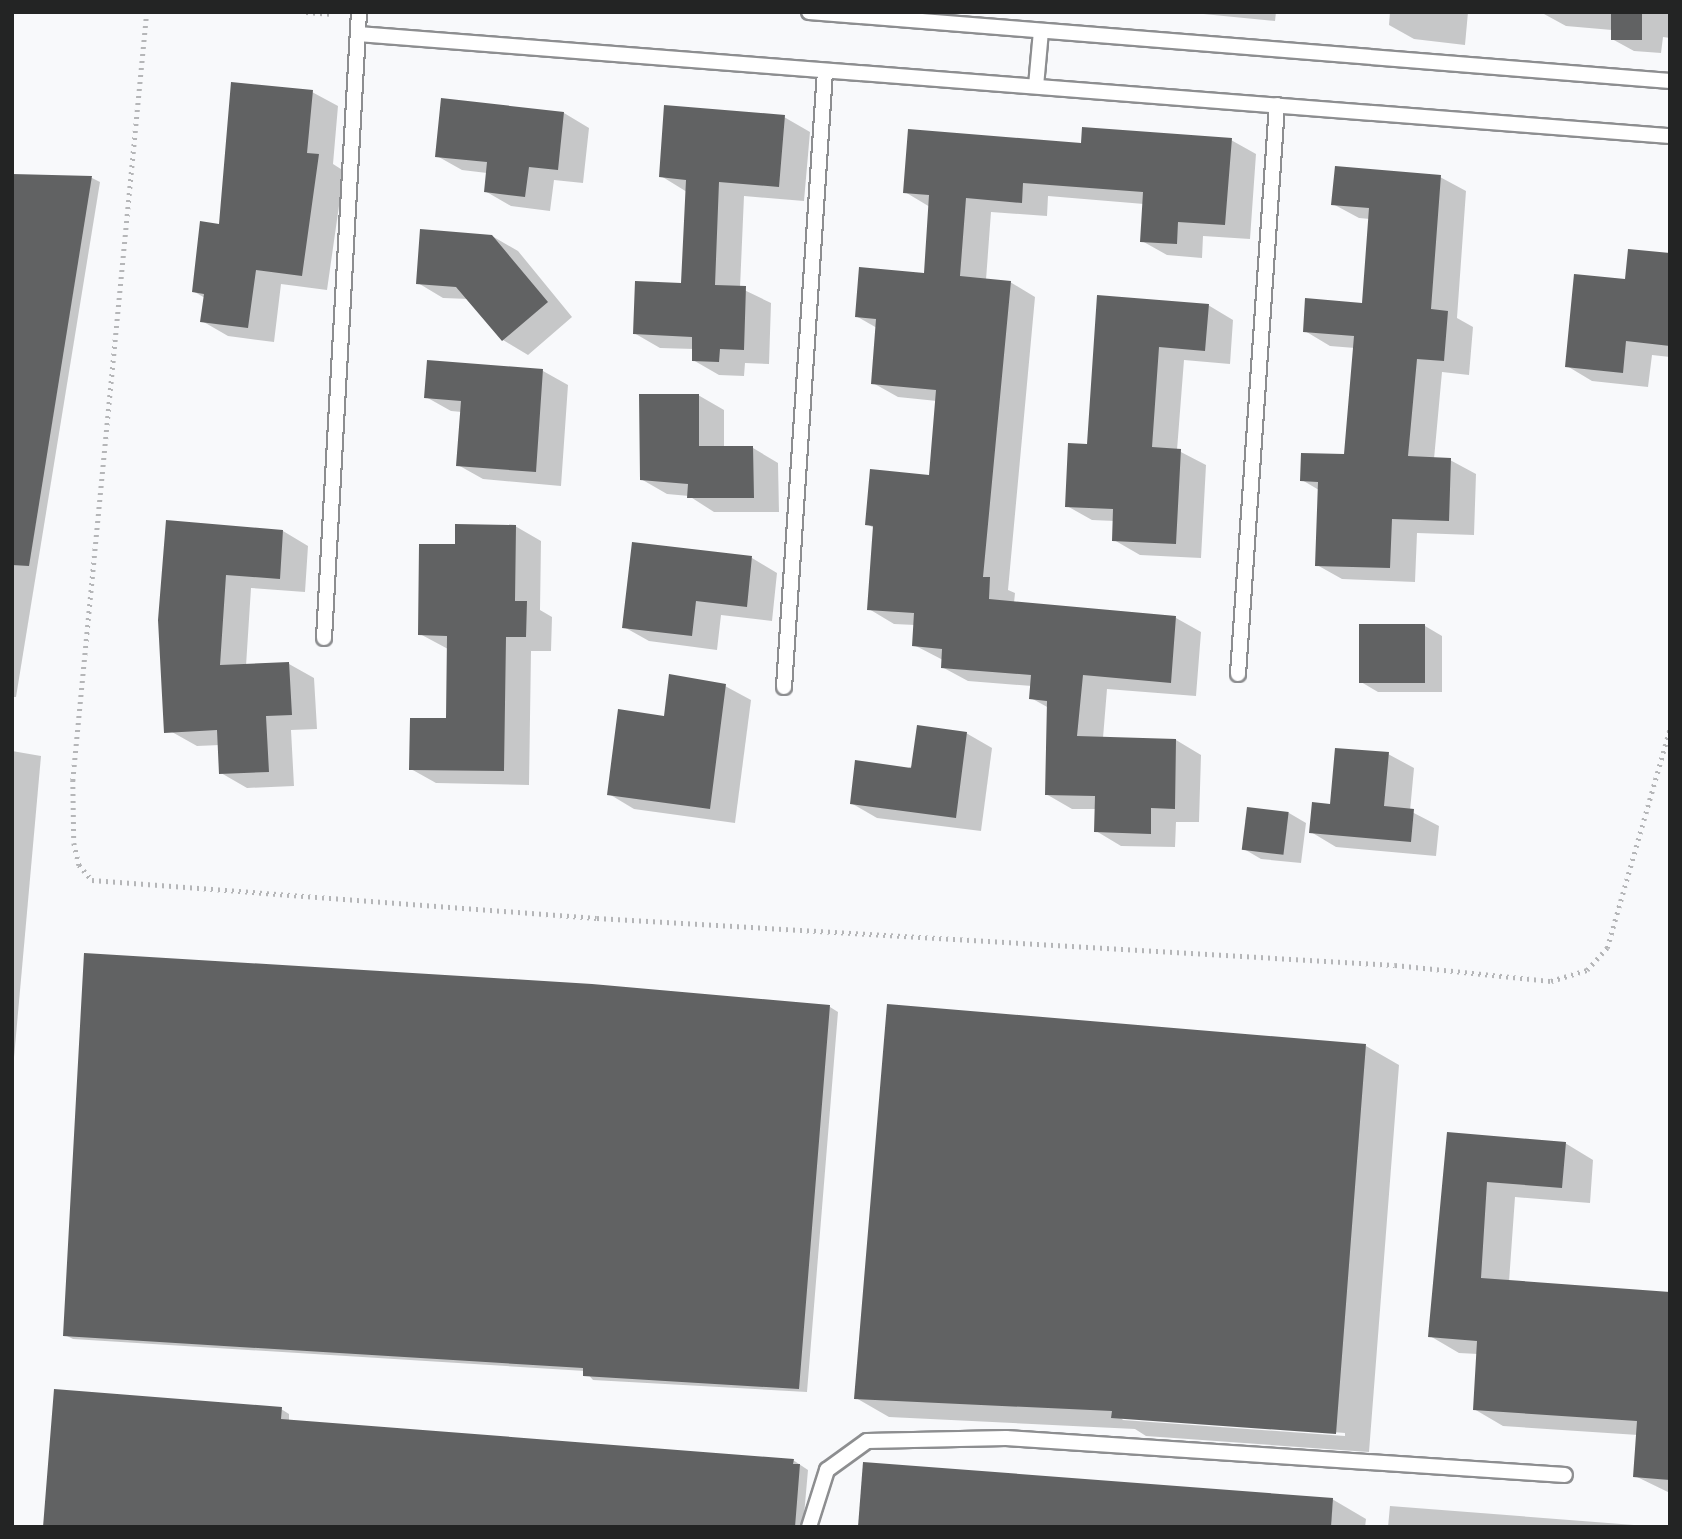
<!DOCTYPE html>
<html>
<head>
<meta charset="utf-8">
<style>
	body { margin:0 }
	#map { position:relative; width:1682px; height:1539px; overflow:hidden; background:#f8f9fb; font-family:"Work Sans",sans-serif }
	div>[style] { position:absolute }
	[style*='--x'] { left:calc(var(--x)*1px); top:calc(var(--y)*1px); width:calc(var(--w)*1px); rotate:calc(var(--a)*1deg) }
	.shadow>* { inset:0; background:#0003 }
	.building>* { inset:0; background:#616263; transform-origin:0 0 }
	.path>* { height:4.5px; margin-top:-2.25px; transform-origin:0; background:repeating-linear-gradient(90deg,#b5b6b8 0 2px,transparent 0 7px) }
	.roads { filter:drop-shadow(2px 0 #8d8e90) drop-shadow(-2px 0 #8d8e90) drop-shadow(0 2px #8d8e90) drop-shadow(0 -2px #8d8e90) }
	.service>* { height:14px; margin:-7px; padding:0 7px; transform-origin:7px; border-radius:7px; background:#fff }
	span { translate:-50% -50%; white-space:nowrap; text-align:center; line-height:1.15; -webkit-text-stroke:7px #f8f9fb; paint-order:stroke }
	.frame { position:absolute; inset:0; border:14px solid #232424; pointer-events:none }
</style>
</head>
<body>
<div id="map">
	<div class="shadow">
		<i style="clip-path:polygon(1183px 12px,1276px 12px,1275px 21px)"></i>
		<i style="clip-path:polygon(1390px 12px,1468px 12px,1465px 45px,1414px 39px,1389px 25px)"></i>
		<i style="clip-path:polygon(1670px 12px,1670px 38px,1663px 37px,1661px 53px,1634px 51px,1612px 39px,1612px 30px,1566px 26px,1544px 14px)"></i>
		<i style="clip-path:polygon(312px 92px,338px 106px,333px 164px,344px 171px,327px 290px,281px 284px,274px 342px,228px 336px,202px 321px,205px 298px,193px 291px,221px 226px)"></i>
		<i style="clip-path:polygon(564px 113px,589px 128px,583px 183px,554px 180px,550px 211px,511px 206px,485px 191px,487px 173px,462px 170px,437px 156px)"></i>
		<i style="clip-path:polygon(784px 117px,810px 132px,804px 201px,744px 196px,740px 288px,771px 303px,769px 364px,745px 363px,744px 376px,719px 375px,693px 360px,694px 349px,660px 348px,634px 333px,683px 284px,687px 192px,661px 176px)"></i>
		<i style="clip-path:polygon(1231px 140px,1256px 154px,1250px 239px,1203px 236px,1202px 258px,1167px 255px,1142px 241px,1144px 204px,1048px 196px,1047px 216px,991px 212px,986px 280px,1010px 282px,1035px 297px,1008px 590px,1015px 593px,1014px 603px,1176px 618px,1201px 632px,1196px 696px,1107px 689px,1103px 738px,1176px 740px,1201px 755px,1199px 822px,1176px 822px,1175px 847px,1121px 846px,1096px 831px,1097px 809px,1072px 809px,1046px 794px,1049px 708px,1031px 698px,1032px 686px,968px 681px,942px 667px,943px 660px,914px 645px,915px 625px,894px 624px,869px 609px,874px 528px,867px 524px,930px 477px,937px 401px,898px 397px,873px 383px,877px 328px,856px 316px,926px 274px,930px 207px,905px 192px,1082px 145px)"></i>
		<i style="clip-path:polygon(12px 176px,92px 178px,100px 182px,16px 697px,12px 697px)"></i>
		<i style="clip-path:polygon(1440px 177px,1466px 191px,1457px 318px,1473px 327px,1469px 375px,1442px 372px,1434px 459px,1450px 460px,1476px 474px,1474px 535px,1417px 533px,1415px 582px,1342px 579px,1317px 565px,1319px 490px,1302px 480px,1346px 456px,1355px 348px,1330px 346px,1305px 331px,1363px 305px,1370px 219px,1359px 218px,1333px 204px)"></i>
		<i style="clip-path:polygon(492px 236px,518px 251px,572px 317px,528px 355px,503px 340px,469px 299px,443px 298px,418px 283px)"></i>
		<i style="clip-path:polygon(1670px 255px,1670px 357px,1652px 355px,1648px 387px,1592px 381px,1567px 366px,1627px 281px)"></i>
		<i style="clip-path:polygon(1099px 297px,1208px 305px,1233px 320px,1230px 364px,1184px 360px,1177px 450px,1206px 465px,1201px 558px,1140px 555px,1114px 540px,1115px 521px,1092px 520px,1067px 506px,1088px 446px)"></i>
		<i style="clip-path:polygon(543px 371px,568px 385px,561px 486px,483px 479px,458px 465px,462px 412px,451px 411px,426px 397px)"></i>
		<i style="clip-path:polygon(698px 395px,724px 410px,724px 448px,753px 448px,778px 463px,779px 512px,714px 512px,689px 496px,667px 494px,641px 479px)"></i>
		<i style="clip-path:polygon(515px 526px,541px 541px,540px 610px,552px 617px,551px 651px,531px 651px,529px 785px,436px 783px,411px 769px,448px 720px,448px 649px,420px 634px,457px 546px)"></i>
		<i style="clip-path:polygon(283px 531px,308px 546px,305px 592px,251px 588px,246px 666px,289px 664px,314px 678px,317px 729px,291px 730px,294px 786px,247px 788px,221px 773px,220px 745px,197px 746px,172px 732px,160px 620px)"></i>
		<i style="clip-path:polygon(752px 558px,777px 573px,772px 621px,721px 615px,717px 650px,649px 641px,624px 627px)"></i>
		<i style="clip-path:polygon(1425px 626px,1442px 636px,1442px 692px,1378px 692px,1361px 682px)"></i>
		<i style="clip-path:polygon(725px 686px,751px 700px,735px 823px,634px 809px,609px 794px,665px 718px)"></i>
		<i style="clip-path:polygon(966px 733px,992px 748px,981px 831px,877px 818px,851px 803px)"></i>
		<i style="clip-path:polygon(12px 751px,41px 756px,12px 1080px)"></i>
		<i style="clip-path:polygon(1388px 754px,1414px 768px,1410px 811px,1439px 826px,1436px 856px,1336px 847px,1311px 832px,1332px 806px)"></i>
		<i style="clip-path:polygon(1289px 813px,1306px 823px,1301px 863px,1261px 859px,1244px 849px)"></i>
		<i style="clip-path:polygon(830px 1007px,838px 1012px,807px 1392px,593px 1380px,585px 1371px,73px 1339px,65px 1335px)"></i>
		<i style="clip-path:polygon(evenodd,1366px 1046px,1399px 1065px,1369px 1452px,1146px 1436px,1135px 1429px,889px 1417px,856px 1398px,1366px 1046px,1119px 1416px,1345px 1433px,1345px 1436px,1123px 1420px,1119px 1416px)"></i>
		<i style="clip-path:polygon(1448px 1134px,1565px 1143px,1593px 1160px,1590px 1203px,1515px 1197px,1509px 1282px,1670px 1293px,1670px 1493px,1635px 1476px,1638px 1435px,1503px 1426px,1474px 1409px,1478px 1354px,1459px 1353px,1430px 1336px)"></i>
		<i style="clip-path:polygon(281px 1409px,289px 1414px,289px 1422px,793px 1460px,808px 1470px,803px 1527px,45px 1527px)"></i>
		<i style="clip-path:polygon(1332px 1499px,1366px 1519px,1365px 1527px,859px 1527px)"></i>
		<i style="clip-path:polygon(1390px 1506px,1647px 1526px,1649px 1527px,1388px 1527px)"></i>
	</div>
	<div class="building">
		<i style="left:1611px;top:12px;width:31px;height:28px"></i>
		<i style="clip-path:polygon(231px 82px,313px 90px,307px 153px,319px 154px,302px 276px,256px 270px,248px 328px,200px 322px,204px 294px,192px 292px,200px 221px,219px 224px)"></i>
		<i style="clip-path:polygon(441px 98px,564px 112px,558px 170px,529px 167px,525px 197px,484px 192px,487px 162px,435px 157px)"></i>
		<i style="clip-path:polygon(664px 105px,785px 115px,779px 187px,719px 182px,715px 285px,746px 286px,744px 350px,720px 349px,719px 362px,692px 361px,692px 337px,633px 334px,635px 281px,681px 283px,686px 180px,659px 177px)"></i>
		<i style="clip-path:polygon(1082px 127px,1232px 138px,1225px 225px,1178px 222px,1177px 244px,1140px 242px,1143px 192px,1023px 183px,1022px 203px,966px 198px,960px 276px,1011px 281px,983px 577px,990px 577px,989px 599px,1176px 616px,1171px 683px,1083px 675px,1077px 736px,1176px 739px,1175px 809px,1151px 808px,1151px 834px,1094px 832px,1095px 796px,1045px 795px,1047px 701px,1029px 699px,1031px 675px,941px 668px,942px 649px,912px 646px,914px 613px,867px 610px,873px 526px,865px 525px,870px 469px,929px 475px,936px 390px,871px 384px,876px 319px,855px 317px,859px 267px,924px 273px,929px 195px,903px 193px,908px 129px,1081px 143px)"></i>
		<i style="clip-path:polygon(1335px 166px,1441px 175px,1431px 309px,1448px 311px,1444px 361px,1417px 359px,1408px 456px,1451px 458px,1449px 521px,1392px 519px,1390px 568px,1315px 566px,1318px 482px,1300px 481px,1301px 453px,1344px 454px,1354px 336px,1303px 332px,1305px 298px,1362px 303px,1369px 208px,1331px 205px)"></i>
		<i style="clip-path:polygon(12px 174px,92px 176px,29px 566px,12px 565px)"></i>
		<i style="clip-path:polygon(420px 229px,492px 235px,548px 302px,502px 341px,456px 287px,416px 284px)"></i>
		<i style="clip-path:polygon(1628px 249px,1670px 253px,1670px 346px,1626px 341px,1623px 373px,1565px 367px,1574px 274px,1625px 279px)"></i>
		<i style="clip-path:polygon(1097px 295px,1209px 304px,1205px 351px,1159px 347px,1152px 447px,1181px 449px,1176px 544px,1112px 541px,1113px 509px,1065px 507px,1068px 443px,1087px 444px)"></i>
		<i style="clip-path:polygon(427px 360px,543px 369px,536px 472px,456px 466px,461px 401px,424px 398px)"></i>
		<i style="clip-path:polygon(639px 394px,699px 394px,699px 446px,753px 446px,754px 498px,687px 498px,688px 484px,640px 480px)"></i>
		<i style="clip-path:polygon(166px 520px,283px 530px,280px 579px,226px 575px,220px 665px,289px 662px,292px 715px,266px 716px,269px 772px,219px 774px,217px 730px,164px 733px,158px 620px)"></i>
		<i style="clip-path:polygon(455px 524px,516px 525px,515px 601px,527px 601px,526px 637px,506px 637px,504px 771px,409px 770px,410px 718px,446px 718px,447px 636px,418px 635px,419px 544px,455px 544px)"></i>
		<i style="clip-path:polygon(632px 542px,752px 556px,747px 607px,696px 601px,692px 636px,622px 628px)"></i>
		<i style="left:1359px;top:624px;width:66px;height:59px"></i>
		<i style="clip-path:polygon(669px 674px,726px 684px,710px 809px,607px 795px,618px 709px,664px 716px)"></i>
		<i style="clip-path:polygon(917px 725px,967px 732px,956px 818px,850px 804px,855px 760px,911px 768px)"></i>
		<i style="clip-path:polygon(1335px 748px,1389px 752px,1384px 806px,1414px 809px,1411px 842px,1309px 833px,1312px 802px,1330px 804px)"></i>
		<i style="left:1247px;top:807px;width:42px;height:43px;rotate:7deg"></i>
		<i style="clip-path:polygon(84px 953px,592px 984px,830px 1005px,799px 1389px,583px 1376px,583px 1368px,63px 1336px)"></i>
		<i style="clip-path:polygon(887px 1004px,1366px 1044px,1336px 1434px,1111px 1418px,1112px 1411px,854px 1399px)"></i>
		<i style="clip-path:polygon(1447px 1132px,1566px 1142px,1562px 1188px,1487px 1182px,1481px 1278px,1670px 1292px,1670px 1480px,1633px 1477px,1637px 1421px,1473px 1410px,1477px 1341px,1428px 1337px)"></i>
		<i style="clip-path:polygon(54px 1389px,282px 1407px,281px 1419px,794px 1459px,793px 1464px,800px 1464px,795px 1527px,43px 1527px)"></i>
		<i style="clip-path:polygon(863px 1462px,1333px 1498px,1331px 1527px,858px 1527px)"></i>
	</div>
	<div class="path">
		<i style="--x:147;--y:12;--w:772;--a:95.5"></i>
		<i style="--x:73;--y:780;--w:63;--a:89.1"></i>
		<i style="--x:74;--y:843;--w:23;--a:77"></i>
		<i style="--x:79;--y:865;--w:20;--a:49"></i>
		<i style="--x:92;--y:880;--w:506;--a:4.3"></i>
		<i style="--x:597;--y:918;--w:799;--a:3.37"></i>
		<i style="--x:1395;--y:965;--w:157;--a:5.9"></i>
		<i style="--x:1551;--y:981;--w:38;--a:-17"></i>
		<i style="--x:1587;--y:970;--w:30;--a:-48"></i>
		<i style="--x:1607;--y:948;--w:228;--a:-74"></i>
		<i style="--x:306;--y:12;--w:27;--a:4"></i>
	</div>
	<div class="roads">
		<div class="service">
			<i style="--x:809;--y:12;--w:864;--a:4.58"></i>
			<i style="--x:358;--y:34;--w:1316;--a:4.45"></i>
			<i style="--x:1036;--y:86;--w:55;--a:-84.8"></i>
			<i style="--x:324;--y:638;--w:627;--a:-86.8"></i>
			<i style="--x:1238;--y:674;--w:570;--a:-86.08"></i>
			<i style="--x:784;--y:687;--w:617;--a:-86.19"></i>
			<i style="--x:809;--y:1527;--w:60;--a:-72.5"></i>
			<i style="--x:827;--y:1470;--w:49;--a:-35.9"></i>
			<i style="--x:867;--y:1441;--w:139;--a:-1.2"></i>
			<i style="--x:1006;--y:1438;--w:560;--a:3.79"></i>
		</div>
	</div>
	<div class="frame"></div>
</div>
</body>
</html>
